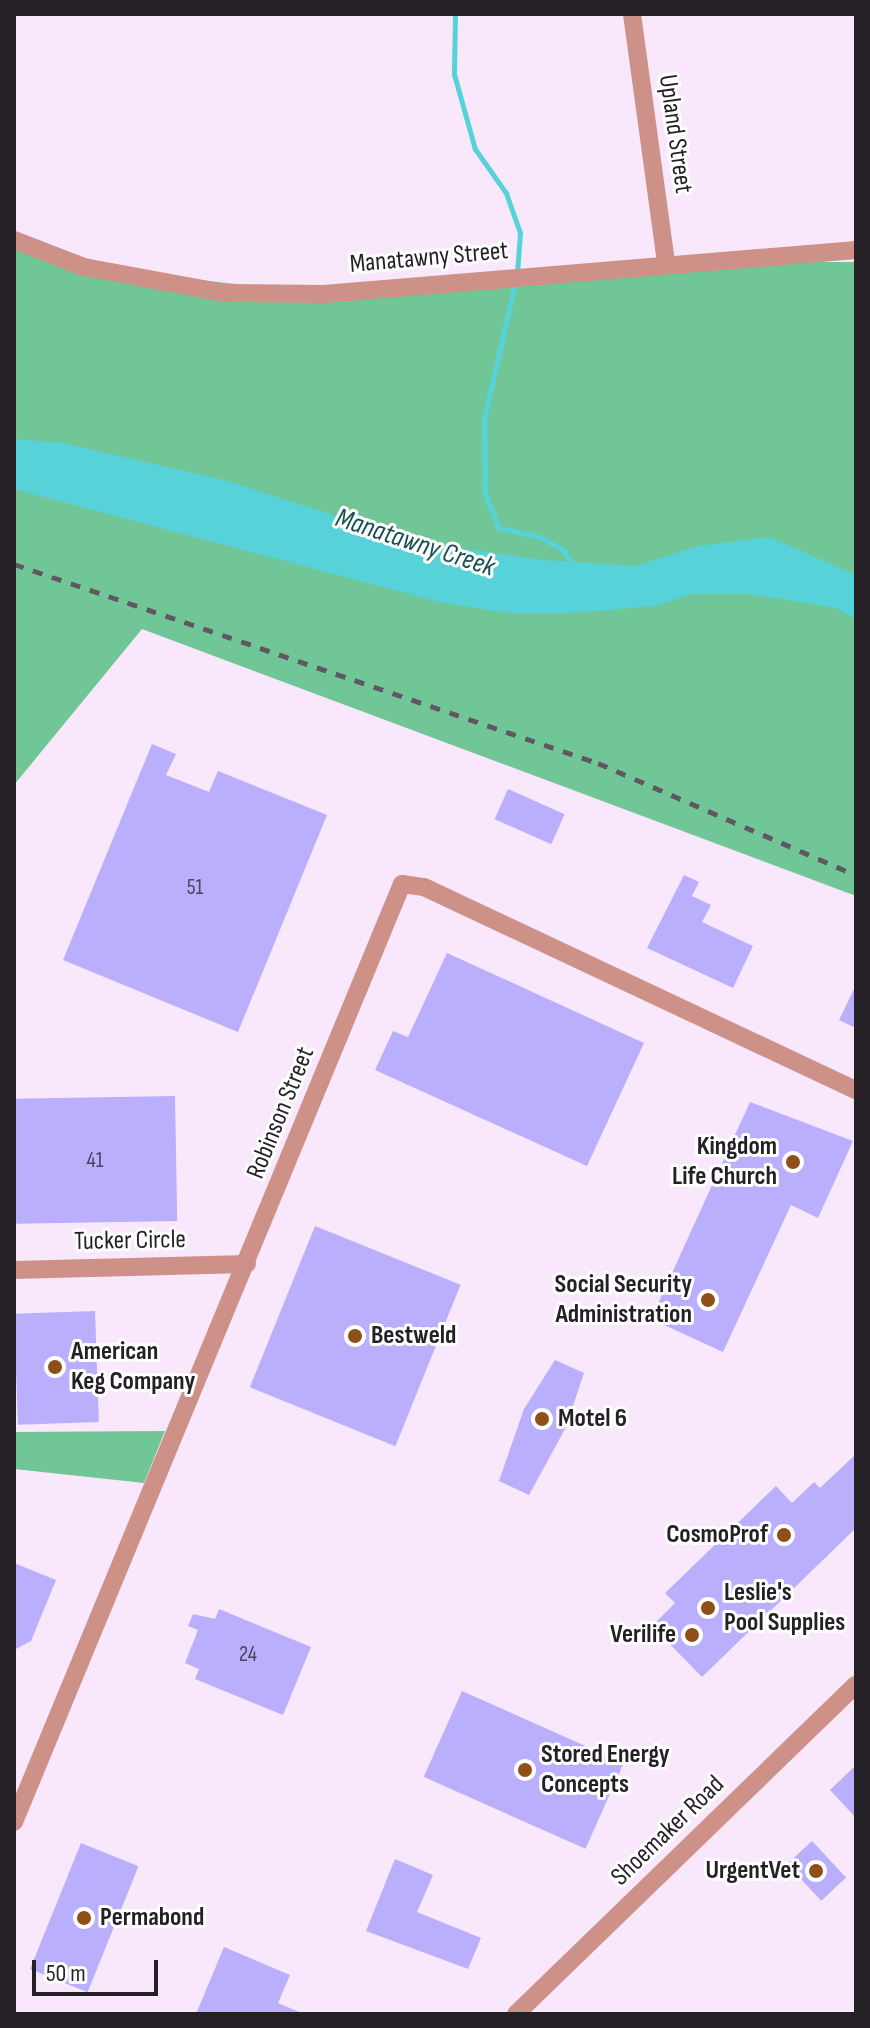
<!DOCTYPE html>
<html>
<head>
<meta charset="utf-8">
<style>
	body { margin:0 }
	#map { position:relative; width:870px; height:2028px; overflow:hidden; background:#f9e7fc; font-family:"Sofia Sans Condensed",sans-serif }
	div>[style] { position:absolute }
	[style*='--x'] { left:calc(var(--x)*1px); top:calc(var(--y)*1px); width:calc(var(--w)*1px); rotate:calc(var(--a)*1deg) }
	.forest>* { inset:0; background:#71c697 }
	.water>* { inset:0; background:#57d2d9 }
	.stream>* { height:5px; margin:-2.5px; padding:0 2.5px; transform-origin:2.5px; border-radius:2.5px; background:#57d2d9 }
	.building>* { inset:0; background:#b9affc; transform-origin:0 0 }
	.minor>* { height:18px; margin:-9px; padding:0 9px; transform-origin:9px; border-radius:9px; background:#ce9188 }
	.rail>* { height:5px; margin-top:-2.5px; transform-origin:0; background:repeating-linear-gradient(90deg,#615762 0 10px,transparent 0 20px) }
	.dots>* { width:22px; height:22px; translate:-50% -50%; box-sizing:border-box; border:4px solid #fff; border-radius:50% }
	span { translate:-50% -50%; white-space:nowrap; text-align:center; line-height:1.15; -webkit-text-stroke:6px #fff; paint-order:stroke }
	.number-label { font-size:22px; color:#4a435c }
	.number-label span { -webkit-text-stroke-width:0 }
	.street-label { font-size:26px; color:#251f26 }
	.poi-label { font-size:26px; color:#251f26; font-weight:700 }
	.right { translate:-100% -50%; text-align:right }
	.left { translate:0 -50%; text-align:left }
	.water-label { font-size:28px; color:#194e52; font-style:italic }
	.frame { position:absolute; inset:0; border:16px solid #251f26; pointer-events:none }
	.scale { position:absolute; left:32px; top:1960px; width:126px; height:36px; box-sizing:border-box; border:4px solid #251f26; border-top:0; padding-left:10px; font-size:24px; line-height:28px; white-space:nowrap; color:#251f26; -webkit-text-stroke:6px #fff; paint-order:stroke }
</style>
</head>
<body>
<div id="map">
	<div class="forest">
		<i style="clip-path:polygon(14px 241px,84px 267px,324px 294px,666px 262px,856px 262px,856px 896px,142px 629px,14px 785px)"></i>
		<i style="clip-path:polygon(165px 1431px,144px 1483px,14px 1469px,14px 1432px)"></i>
	</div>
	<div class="water">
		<i style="clip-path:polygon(14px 439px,63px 443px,228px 481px,416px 542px,544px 560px,635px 566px,698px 546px,769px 537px,856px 575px,856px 620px,836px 608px,749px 594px,691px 594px,656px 606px,571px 613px,508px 613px,439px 602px,14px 489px)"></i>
	</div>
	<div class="stream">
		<i style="--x:455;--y:14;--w:60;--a:91"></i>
		<i style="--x:454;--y:74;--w:78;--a:74.4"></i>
		<i style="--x:475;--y:149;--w:54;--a:54.8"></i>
		<i style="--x:506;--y:193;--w:42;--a:70.7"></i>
		<i style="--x:520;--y:233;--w:40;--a:94.3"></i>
		<i style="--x:515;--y:283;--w:139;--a:102.9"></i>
		<i style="--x:484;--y:418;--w:76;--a:89.2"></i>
		<i style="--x:485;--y:494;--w:37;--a:68"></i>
		<i style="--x:499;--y:528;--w:40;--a:12"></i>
		<i style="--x:538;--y:536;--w:29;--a:29"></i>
		<i style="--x:563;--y:550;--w:19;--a:55"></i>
	</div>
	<div class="building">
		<i style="clip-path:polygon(152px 744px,176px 754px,166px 775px,209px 792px,218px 771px,327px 815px,238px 1032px,63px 960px)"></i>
		<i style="left:508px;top:789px;width:62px;height:33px;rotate:24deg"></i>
		<i style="clip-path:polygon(684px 875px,699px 882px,692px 896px,711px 905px,702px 922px,753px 946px,733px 988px,647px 948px)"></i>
		<i style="clip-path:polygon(447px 953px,644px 1043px,587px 1166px,375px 1070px,393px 1031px,408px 1037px)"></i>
		<i style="clip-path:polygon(856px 985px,856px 1028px,839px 1020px)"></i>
		<i style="left:175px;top:1096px;width:125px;height:161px;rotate:89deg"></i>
		<i style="clip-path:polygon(750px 1102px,853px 1141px,818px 1218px,791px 1205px,723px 1352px,651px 1319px)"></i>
		<i style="left:315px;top:1226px;width:157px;height:174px;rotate:22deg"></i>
		<i style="left:95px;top:1311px;width:111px;height:81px;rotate:88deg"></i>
		<i style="clip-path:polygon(555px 1360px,584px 1373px,565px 1429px,529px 1495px,499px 1481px,524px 1409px)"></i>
		<i style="clip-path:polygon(856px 1454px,856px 1528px,702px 1677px,652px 1626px,675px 1603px,665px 1593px,776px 1486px,792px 1503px,814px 1482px,820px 1488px)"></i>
		<i style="clip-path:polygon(14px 1563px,56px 1580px,31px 1641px,14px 1650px)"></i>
		<i style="clip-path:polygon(219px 1609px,311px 1647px,283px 1715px,195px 1679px,199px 1669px,185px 1663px,198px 1630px,188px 1626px,193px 1614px,215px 1619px)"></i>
		<i style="left:462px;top:1691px;width:177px;height:94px;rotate:24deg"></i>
		<i style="clip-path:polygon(856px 1765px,856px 1818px,830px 1790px)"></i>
		<i style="left:812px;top:1841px;width:50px;height:34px;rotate:47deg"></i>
		<i style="left:81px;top:1843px;width:62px;height:136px;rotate:22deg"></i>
		<i style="clip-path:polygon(395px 1859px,433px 1875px,417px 1912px,481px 1938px,468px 1969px,366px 1931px)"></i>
		<i style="clip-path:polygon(224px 1947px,290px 1975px,278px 2003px,304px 2014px,196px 2014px)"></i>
	</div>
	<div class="minor">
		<i style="--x:632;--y:14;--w:250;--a:82.2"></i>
		<i style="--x:14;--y:240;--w:75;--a:21.1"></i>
		<i style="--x:84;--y:267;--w:142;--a:10.5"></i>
		<i style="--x:224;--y:293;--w:100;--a:0.6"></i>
		<i style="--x:324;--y:294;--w:534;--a:-4.73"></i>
		<i style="--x:14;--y:1270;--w:233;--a:-1.5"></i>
		<i style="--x:14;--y:1822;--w:1015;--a:-67.53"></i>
		<i style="--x:402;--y:884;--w:22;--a:8"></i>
		<i style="--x:424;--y:887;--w:477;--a:25.2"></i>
		<i style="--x:516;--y:2014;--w:473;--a:-44.1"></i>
	</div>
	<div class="rail">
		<i style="--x:14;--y:564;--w:617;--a:18.82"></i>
		<i style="--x:598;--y:763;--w:281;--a:23.5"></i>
	</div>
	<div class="dots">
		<i style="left:793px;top:1162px;background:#8f4f19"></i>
		<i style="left:708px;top:1300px;background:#8f4f19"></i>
		<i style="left:355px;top:1336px;background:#8f4f19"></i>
		<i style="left:55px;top:1367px;background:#8f4f19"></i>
		<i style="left:542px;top:1419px;background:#8f4f19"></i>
		<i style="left:784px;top:1535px;background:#8f4f19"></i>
		<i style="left:708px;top:1608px;background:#8f4f19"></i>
		<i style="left:692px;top:1635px;background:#8f4f19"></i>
		<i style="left:525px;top:1770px;background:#8f4f19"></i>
		<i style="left:816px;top:1871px;background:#8f4f19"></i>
		<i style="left:84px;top:1918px;background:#8f4f19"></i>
	</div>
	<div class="number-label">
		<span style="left:195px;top:888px">51</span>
		<span style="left:95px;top:1161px">41</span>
		<span style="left:248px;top:1655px">24</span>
	</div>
	<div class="street-label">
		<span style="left:675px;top:134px;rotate:82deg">Upland Street</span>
		<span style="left:429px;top:258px;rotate:-5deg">Manatawny Street</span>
		<span style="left:281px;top:1113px;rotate:-68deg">Robinson Street</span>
		<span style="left:130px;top:1241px;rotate:-1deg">Tucker Circle</span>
		<span style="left:668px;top:1831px;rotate:-44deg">Shoemaker Road</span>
	</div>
	<div class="poi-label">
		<span class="right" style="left:777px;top:1162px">Kingdom<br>Life Church</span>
		<span class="right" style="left:692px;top:1300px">Social Security<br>Administration</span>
		<span class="left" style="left:371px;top:1336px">Bestweld</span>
		<span class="left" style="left:71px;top:1367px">American<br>Keg Company</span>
		<span class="left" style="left:558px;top:1419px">Motel 6</span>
		<span class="right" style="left:768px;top:1535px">CosmoProf</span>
		<span class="left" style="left:724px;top:1608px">Leslie's<br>Pool Supplies</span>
		<span class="right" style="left:676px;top:1635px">Verilife</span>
		<span class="left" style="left:541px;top:1770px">Stored Energy<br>Concepts</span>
		<span class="right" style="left:800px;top:1871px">UrgentVet</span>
		<span class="left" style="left:100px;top:1918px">Permabond</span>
	</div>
	<div class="water-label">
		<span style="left:415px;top:543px;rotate:18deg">Manatawny Creek</span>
	</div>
	<div class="frame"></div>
	<div class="scale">50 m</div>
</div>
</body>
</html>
